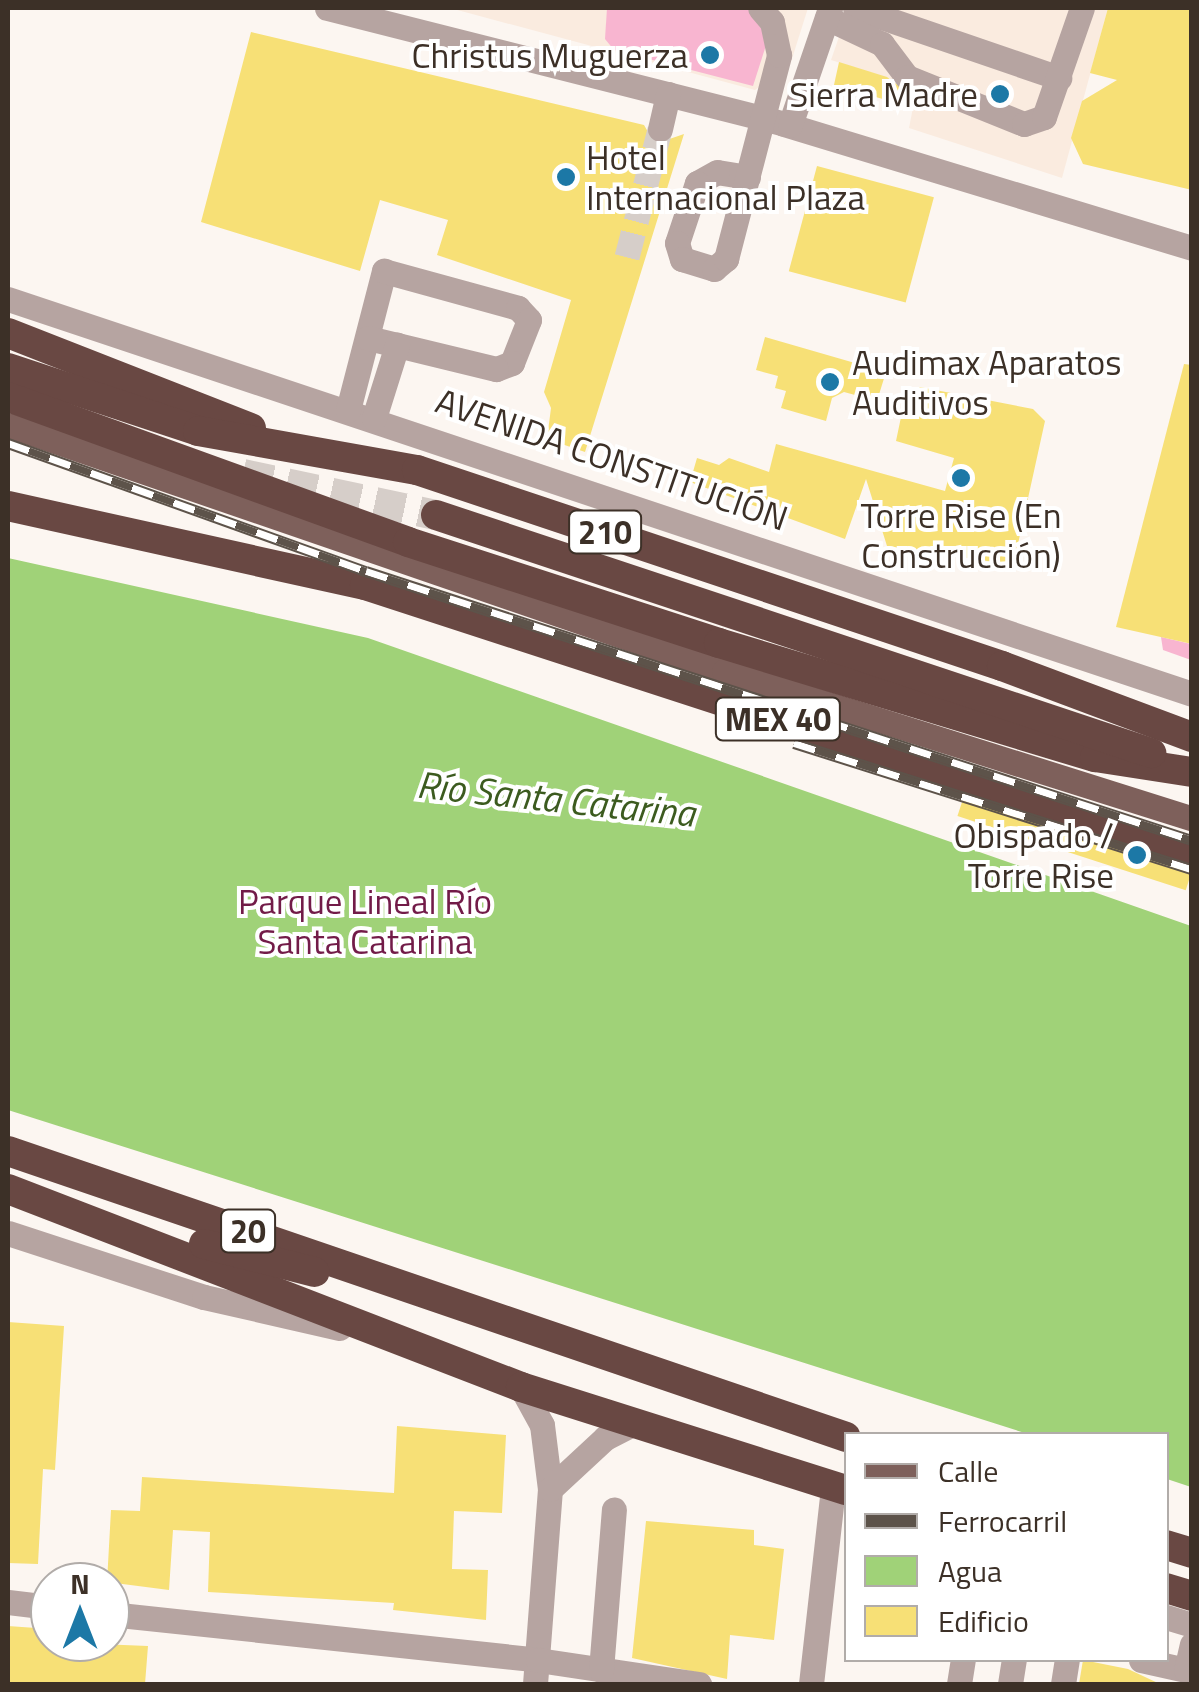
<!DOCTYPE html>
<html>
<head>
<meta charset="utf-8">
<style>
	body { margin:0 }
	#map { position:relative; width:1199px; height:1692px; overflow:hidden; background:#fcf6f1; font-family:"Titillium Web",sans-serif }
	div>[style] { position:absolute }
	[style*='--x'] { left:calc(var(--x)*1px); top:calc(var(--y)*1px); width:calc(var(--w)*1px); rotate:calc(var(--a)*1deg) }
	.built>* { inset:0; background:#faebdf }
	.green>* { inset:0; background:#f8b5d0 }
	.water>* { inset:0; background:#a0d278 }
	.building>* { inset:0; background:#f7e076; transform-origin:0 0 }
	.minor-tunnel>* { height:25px; margin-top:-12.5px; transform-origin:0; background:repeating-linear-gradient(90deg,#d6cec9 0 25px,transparent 0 37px) }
	.highway-tunnel>* { height:30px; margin-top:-15px; transform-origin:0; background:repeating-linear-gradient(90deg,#d6cec9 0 30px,transparent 0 45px) }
	.minor>* { height:25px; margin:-12.5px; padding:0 12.5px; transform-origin:12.5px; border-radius:12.5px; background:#b6a4a1 }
	.major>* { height:25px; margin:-12.5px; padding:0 12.5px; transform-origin:12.5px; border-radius:12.5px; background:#7e605b }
	.highway>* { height:30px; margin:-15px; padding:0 15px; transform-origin:15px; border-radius:15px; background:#694843 }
	.rail>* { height:11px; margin-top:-5.5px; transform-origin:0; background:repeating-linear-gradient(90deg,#fff 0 22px,#5d534a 0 44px); box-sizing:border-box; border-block:2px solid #5d534a }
	.dots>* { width:28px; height:28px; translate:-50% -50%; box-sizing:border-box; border:5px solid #fff; border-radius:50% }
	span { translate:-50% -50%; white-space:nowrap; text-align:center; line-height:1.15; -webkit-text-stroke:8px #fff; paint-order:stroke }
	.shield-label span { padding:2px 8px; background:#fff; border:2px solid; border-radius:8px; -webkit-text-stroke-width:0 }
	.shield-label { font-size:32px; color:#3c3027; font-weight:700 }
	.poi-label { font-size:35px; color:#3c3027 }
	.right { translate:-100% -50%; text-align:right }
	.left { translate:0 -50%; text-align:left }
	.street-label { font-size:35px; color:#3c3027 }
	.park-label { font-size:35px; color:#721b48 }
	.water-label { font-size:38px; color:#3c5b1f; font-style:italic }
	.frame { position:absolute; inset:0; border:10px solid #3c3027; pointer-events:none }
	.legend { position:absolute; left:844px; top:1432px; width:325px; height:230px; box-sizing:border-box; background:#fff; border:2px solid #b1aca9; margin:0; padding:12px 18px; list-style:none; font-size:30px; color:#3c3027 }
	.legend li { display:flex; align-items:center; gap:20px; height:50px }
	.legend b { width:50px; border:2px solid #b1aca9 }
	.north { position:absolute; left:30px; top:1562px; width:100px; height:100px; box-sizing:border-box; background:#fff; border:2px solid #b1aca9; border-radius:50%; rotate:0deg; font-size:28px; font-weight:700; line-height:40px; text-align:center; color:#3c3027 }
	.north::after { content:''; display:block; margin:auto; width:35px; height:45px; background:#1c78a6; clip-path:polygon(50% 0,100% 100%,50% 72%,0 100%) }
</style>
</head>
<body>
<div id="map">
	<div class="built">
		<i style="clip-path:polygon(450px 8px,808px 8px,790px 65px,755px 90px)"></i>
		<i style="clip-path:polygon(849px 8px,1108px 8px,1062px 178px,909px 128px,917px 87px,831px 60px)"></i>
	</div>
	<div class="green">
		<i style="clip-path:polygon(607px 8px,748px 8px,768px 39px,753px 86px,614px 50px,605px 39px)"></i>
		<i style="clip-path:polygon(1161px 637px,1191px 644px,1191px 660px,1163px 650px)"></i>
	</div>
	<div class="water">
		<i style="clip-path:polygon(8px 558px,368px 638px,1191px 926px,1191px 1487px,1167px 1479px,1166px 1434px,1028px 1434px,8px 1110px)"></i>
	</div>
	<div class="building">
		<i style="clip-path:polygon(1108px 8px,1192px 8px,1192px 190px,1083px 164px,1071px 138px,1082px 101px,1117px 80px,1090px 73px)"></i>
		<i style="clip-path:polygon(251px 32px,644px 125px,655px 144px,684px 134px,585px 452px,547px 439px,551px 408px,544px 392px,571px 300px,437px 255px,448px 220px,380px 200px,360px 271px,201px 222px)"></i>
		<i style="clip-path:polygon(839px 62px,887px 77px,915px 98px,914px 108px,834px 85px)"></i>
		<i style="left:817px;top:166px;width:121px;height:109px;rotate:15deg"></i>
		<i style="clip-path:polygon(765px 337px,886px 372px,877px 401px,844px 392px,832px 398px,826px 421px,781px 408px,786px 391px,775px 388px,778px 376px,756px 370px)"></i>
		<i style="clip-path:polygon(1184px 364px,1192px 365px,1192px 644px,1116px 627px)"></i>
		<i style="clip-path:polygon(920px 387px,1033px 409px,1045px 421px,1016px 553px,1007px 564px,887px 546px,866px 479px,845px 539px,690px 482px,697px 458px,719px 465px,729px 458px,769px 472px,776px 444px,945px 491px,954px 458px,896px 441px,905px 398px)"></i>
		<i style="left:963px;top:799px;width:240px;height:18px;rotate:18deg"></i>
		<i style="clip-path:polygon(8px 1322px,64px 1326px,55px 1470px,43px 1469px,38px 1564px,8px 1563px)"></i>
		<i style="clip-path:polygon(397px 1426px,506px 1435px,502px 1513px,454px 1511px,452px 1569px,488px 1570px,486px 1620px,393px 1610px,394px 1603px,208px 1592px,210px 1532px,173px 1530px,169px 1590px,107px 1582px,111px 1510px,140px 1511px,142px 1477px,394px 1493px)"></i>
		<i style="clip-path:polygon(646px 1521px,754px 1530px,754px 1545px,784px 1549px,774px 1640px,730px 1635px,727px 1679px,632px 1658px)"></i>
		<i style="clip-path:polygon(8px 1626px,50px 1629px,50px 1642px,148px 1646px,145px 1684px,8px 1684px)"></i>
		<i style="clip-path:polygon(1083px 1660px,1128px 1669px,1160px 1684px,1079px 1684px)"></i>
	</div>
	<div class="minor-tunnel">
		<i style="--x:627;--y:257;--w:132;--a:-75.5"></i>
	</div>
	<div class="highway-tunnel">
		<i style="--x:243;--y:474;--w:197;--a:12"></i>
	</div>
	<div class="minor">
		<i style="--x:327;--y:8;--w:471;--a:14.2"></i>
		<i style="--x:784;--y:124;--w:426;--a:16.9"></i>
		<i style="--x:855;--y:8;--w:216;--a:18.9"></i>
		<i style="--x:827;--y:18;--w:61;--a:25.3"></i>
		<i style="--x:882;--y:44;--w:41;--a:52.9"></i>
		<i style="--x:907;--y:77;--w:126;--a:21.9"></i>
		<i style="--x:1024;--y:124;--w:21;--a:-19"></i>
		<i style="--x:1044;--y:117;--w:115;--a:-70.8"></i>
		<i style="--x:790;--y:125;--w:124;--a:-71.1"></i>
		<i style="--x:660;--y:129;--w:36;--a:-77"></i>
		<i style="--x:748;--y:177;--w:31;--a:-171"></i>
		<i style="--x:717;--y:172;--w:23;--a:151"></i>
		<i style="--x:697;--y:183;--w:63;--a:108.4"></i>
		<i style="--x:677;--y:243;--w:17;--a:73"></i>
		<i style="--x:682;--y:259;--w:34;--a:17"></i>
		<i style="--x:714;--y:269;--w:16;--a:-40"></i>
		<i style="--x:726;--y:259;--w:211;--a:-75.4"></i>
		<i style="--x:779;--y:55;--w:34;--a:-102"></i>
		<i style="--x:772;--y:22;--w:18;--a:-131"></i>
		<i style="--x:8;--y:299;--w:1248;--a:18.45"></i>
		<i style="--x:348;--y:410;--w:144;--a:-75.5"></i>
		<i style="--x:384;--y:271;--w:139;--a:15.4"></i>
		<i style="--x:518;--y:308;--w:16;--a:47"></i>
		<i style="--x:529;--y:320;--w:46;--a:111.6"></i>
		<i style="--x:512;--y:363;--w:17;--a:159"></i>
		<i style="--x:496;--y:369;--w:132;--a:-166.4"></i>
		<i style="--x:374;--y:418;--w:77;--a:-72.5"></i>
		<i style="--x:8;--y:1233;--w:206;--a:18.1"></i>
		<i style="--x:204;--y:1297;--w:139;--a:12.9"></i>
		<i style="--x:521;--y:1387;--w:43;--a:61.1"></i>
		<i style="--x:542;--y:1425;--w:64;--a:82.9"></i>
		<i style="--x:550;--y:1489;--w:196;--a:94.4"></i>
		<i style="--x:550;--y:1489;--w:75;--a:-42.8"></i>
		<i style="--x:605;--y:1438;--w:29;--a:-27"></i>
		<i style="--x:8;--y:1602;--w:42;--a:6.8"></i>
		<i style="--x:110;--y:1614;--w:430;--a:6.1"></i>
		<i style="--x:538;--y:1660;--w:163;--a:8.5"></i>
		<i style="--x:1166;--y:1617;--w:27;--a:17"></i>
		<i style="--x:1141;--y:1660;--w:46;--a:12.5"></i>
		<i style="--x:1186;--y:1670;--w:26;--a:-77"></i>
		<i style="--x:601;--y:1670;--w:161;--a:-85.4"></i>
		<i style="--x:811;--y:1684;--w:198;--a:-83.6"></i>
		<i style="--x:959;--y:1684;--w:24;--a:-81"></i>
		<i style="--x:1010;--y:1684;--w:24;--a:-81"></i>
		<i style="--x:1063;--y:1684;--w:24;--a:-81"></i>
	</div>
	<div class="major">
		<i style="--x:8;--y:425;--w:757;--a:18.96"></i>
		<i style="--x:724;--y:671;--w:491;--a:17.5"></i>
	</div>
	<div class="highway">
		<i style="--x:8;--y:333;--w:261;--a:21.4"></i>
		<i style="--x:8;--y:368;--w:200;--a:18.3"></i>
		<i style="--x:198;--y:431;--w:222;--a:10.1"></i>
		<i style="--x:417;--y:470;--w:617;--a:18.52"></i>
		<i style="--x:1002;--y:666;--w:203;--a:20.5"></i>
		<i style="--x:8;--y:397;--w:425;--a:19.9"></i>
		<i style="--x:408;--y:542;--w:327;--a:18"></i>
		<i style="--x:719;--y:643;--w:393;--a:16.9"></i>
		<i style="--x:1095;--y:757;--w:98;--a:8.8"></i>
		<i style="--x:8;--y:506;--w:366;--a:12.5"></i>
		<i style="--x:365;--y:585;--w:870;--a:18.02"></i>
		<i style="--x:436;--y:515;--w:754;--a:18.41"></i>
		<i style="--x:8;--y:1151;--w:885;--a:18.84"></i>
		<i style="--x:8;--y:1189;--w:550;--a:21.1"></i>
		<i style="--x:521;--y:1387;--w:341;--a:17.6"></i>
		<i style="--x:204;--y:1244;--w:114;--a:14.2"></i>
		<i style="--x:1166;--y:1545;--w:27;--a:17"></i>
		<i style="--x:1166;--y:1588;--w:27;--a:17"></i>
	</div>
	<div class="rail">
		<i style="--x:8;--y:443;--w:380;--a:19.7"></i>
		<i style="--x:366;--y:571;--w:869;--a:18.04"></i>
		<i style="--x:794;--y:743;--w:417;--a:17.6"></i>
	</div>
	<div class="dots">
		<i style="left:710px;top:55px;background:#1c78a6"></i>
		<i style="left:1000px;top:94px;background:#1c78a6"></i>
		<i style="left:566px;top:177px;background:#1c78a6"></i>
		<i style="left:830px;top:382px;background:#1c78a6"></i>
		<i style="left:961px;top:478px;background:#1c78a6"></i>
		<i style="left:1137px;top:855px;background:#1c78a6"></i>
	</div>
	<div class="shield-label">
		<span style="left:605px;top:532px">210</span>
		<span style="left:778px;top:719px">MEX 40</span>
		<span style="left:248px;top:1231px">20</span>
	</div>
	<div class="poi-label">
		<span class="right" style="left:688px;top:55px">Christus Muguerza</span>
		<span class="right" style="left:978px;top:94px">Sierra Madre</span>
		<span class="left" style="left:586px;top:177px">Hotel<br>Internacional Plaza</span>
		<span class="left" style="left:852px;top:382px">Audimax Aparatos<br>Auditivos</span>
		<span style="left:961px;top:535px">Torre Rise (En<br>Construcción)</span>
		<span class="right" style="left:1114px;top:855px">Obispado /<br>Torre Rise</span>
	</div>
	<div class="street-label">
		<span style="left:612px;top:459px;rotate:19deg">AVENIDA CONSTITUCIÓN</span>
	</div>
	<div class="park-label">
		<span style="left:365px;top:921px">Parque Lineal Río<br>Santa Catarina</span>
	</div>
	<div class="water-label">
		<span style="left:556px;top:799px;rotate:6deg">Río Santa Catarina</span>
	</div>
	<div class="frame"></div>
	<ul class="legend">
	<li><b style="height:12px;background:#7e605b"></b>Calle</li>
	<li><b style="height:12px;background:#5d534a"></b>Ferrocarril</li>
	<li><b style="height:28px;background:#a0d278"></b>Agua</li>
	<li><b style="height:28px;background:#f7e076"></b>Edificio</li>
	</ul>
	<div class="north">N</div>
</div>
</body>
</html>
